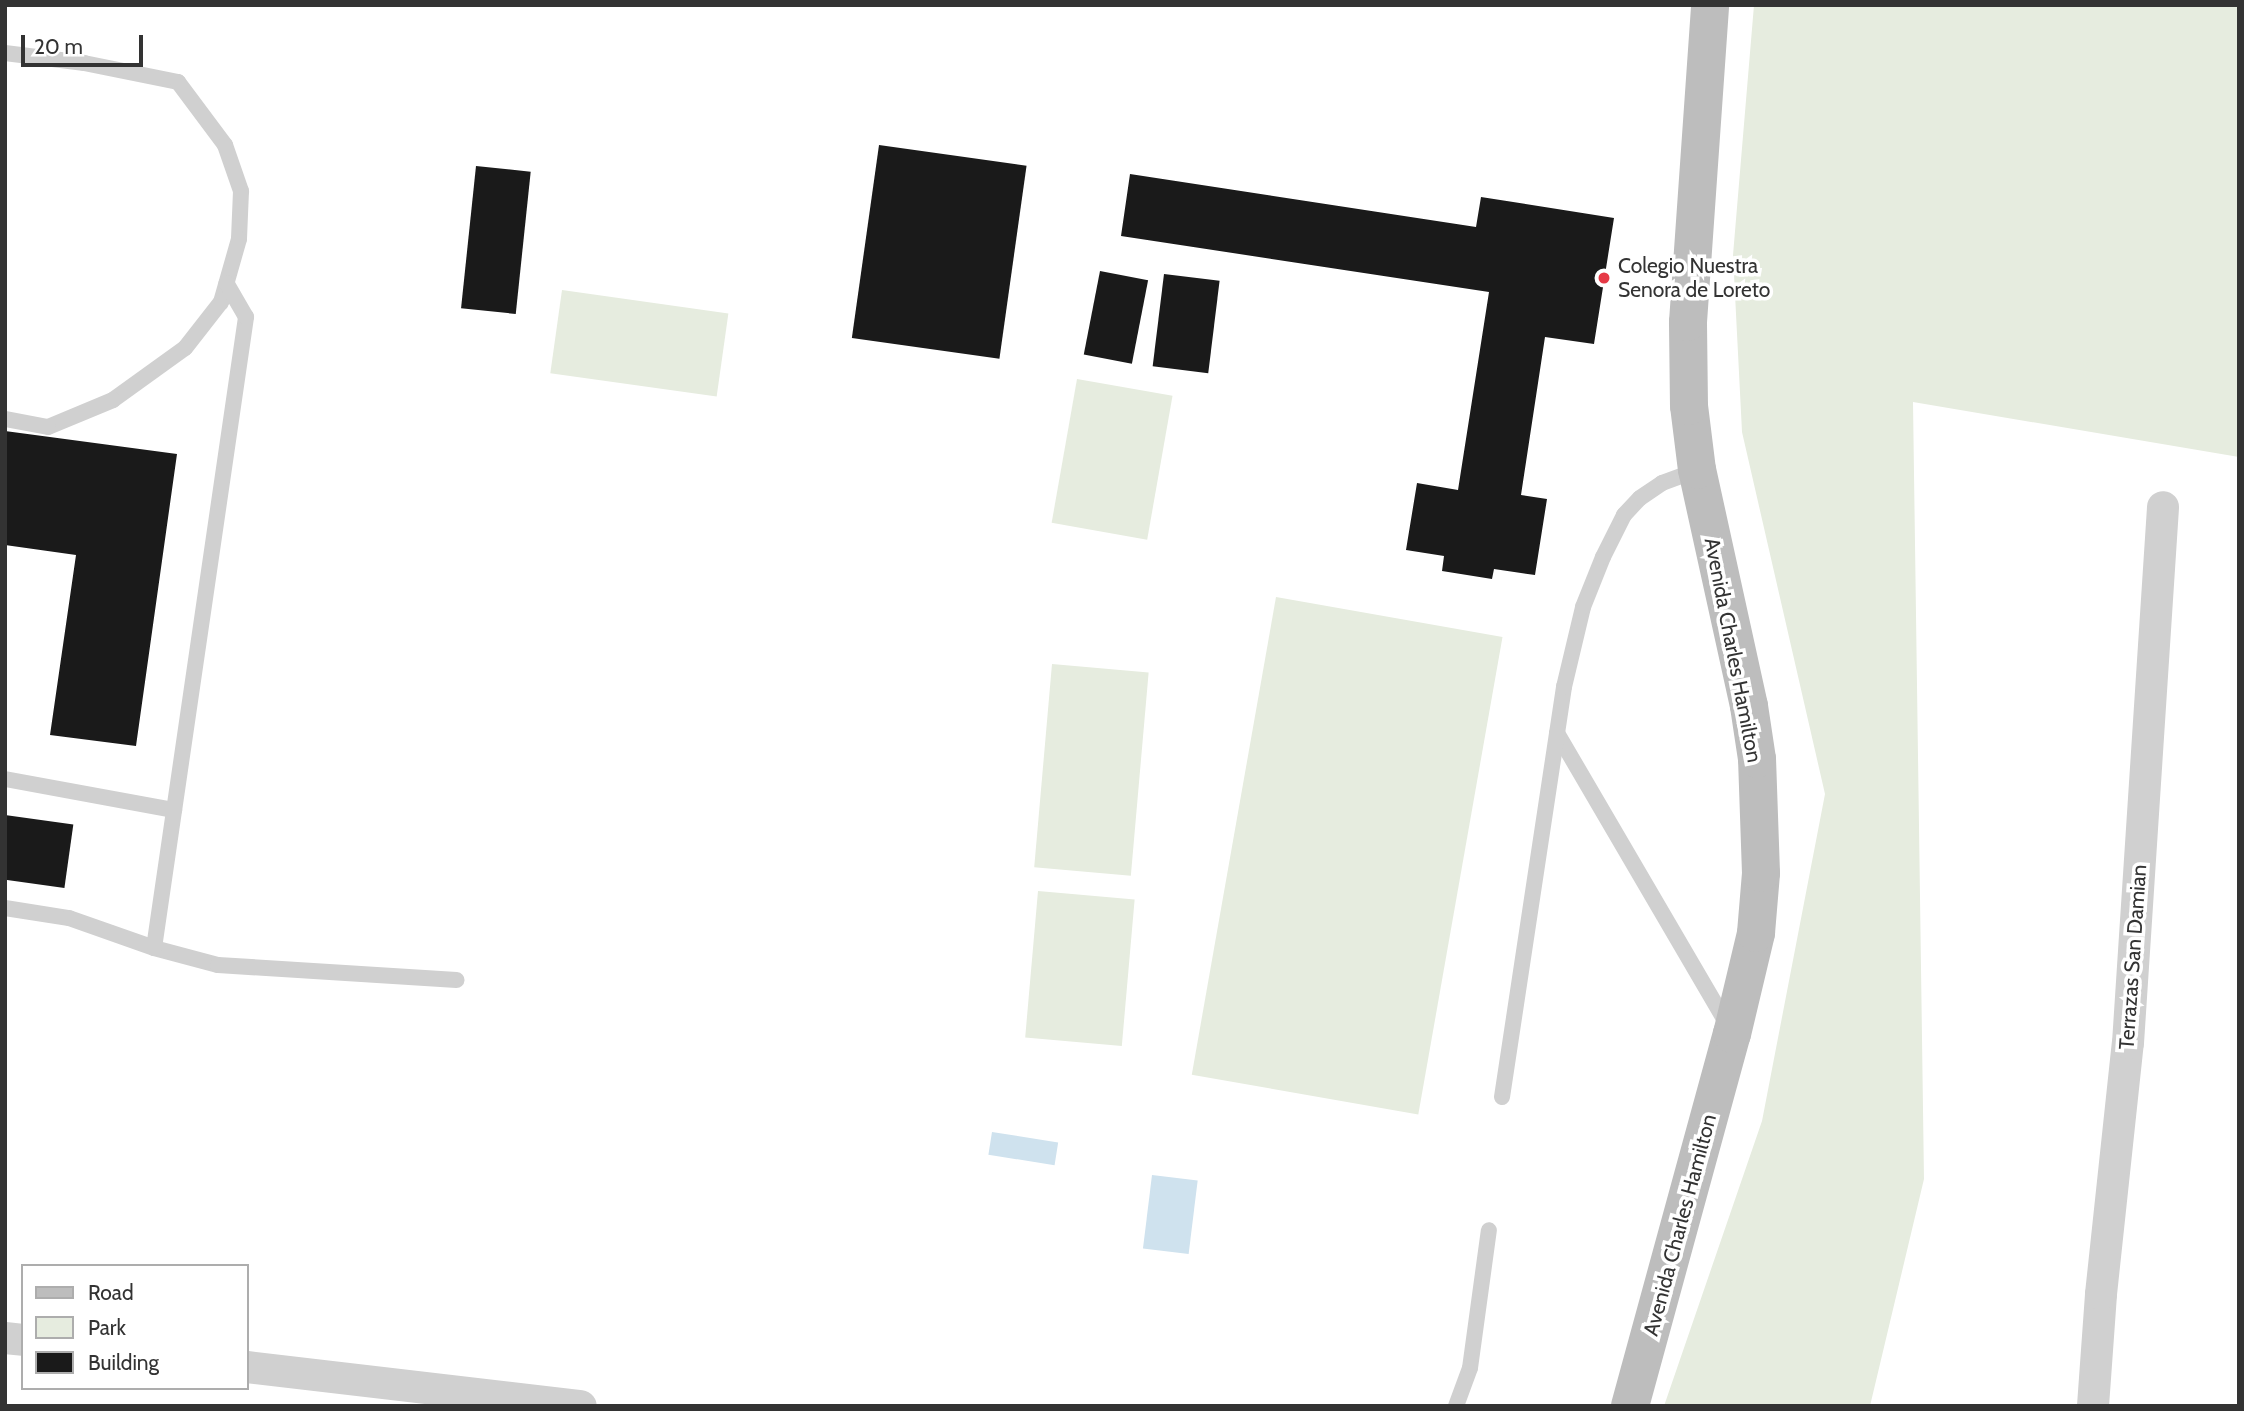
<!DOCTYPE html>
<html>
<head>
<meta charset="utf-8">
<style>
	body { margin:0 }
	#map { position:relative; width:2244px; height:1411px; overflow:hidden; background:#fff; font-family:Cabin,sans-serif }
	div>[style] { position:absolute }
	[style*='--x'] { left:calc(var(--x)*1px); top:calc(var(--y)*1px); width:calc(var(--w)*1px); rotate:calc(var(--a)*1deg) }
	.green>* { inset:0; background:#e6ecdf; transform-origin:0 0 }
	.water>* { inset:0; background:#cfe2ee; transform-origin:0 0 }
	.building>* { inset:0; background:#1a1a1a; transform-origin:0 0 }
	.lane>* { height:16px; margin:-8px; padding:0 8px; transform-origin:8px; border-radius:8px; background:#d0d0d0 }
	.street>* { height:32px; margin:-16px; padding:0 16px; transform-origin:16px; border-radius:16px; background:#d0d0d0 }
	.secondary>* { height:38px; margin:-19px; padding:0 19px; transform-origin:19px; border-radius:19px; background:#bdbdbd }
	.dots>* { width:19px; height:19px; translate:-50% -50%; box-sizing:border-box; border:4px solid #fff; border-radius:50% }
	span { translate:-50% -50%; white-space:nowrap; text-align:center; line-height:1.15; -webkit-text-stroke:7px #fff; paint-order:stroke }
	.poi-label { font-size:21px; color:#333 }
	.left { translate:0 -50%; text-align:left }
	.street-label { font-size:21px; color:#333 }
	.frame { position:absolute; inset:0; border:7px solid #333; pointer-events:none }
	.legend { position:absolute; left:21px; top:1264px; width:228px; height:126px; box-sizing:border-box; background:#fff; border:2px solid #adadad; margin:0; padding:9px 12px; list-style:none; font-size:21px; color:#333 }
	.legend li { display:flex; align-items:center; gap:14px; height:35px }
	.legend b { width:35px; border:2px solid #adadad }
	.scale { position:absolute; left:21px; top:35px; width:122px; height:32px; box-sizing:border-box; border:4px solid #333; border-top:0; padding-left:9px; font-size:21px; line-height:24px; white-space:nowrap; color:#333; -webkit-text-stroke:5px #fff; paint-order:stroke }
</style>
</head>
<body>
<div id="map">
	<div class="green">
		<i style="clip-path:polygon(1754px 5px,2239px 5px,2239px 457px,1913px 402px,1924px 1179px,1870px 1406px,1664px 1406px,1762px 1121px,1825px 794px,1742px 432px,1733px 255px)"></i>
		<i style="left:562px;top:290px;width:168px;height:84px;rotate:8deg"></i>
		<i style="left:1077px;top:379px;width:97px;height:146px;rotate:10deg"></i>
		<i style="left:1276px;top:597px;width:230px;height:485px;rotate:10deg"></i>
		<i style="left:1052px;top:664px;width:97px;height:204px;rotate:5deg"></i>
		<i style="left:1038px;top:891px;width:97px;height:147px;rotate:5deg"></i>
	</div>
	<div class="water">
		<i style="left:992px;top:1132px;width:67px;height:23px;rotate:9deg"></i>
		<i style="left:1152px;top:1175px;width:46px;height:74px;rotate:7deg"></i>
	</div>
	<div class="building">
		<i style="left:879px;top:145px;width:149px;height:195px;rotate:8deg"></i>
		<i style="left:476px;top:166px;width:55px;height:143px;rotate:6deg"></i>
		<i style="clip-path:polygon(1130px 174px,1476px 227px,1481px 197px,1614px 218px,1594px 344px,1545px 337px,1521px 495px,1547px 499px,1535px 575px,1494px 569px,1492px 579px,1442px 571px,1444px 556px,1406px 550px,1417px 483px,1458px 490px,1489px 292px,1121px 236px)"></i>
		<i style="left:1100px;top:271px;width:49px;height:85px;rotate:11deg"></i>
		<i style="left:1164px;top:274px;width:56px;height:93px;rotate:7deg"></i>
		<i style="clip-path:polygon(5px 431px,177px 454px,136px 746px,50px 735px,76px 555px,5px 545px)"></i>
		<i style="left:5px;top:815px;width:69px;height:64px;rotate:8deg"></i>
	</div>
	<div class="lane">
		<i style="--x:5;--y:53;--w:80;--a:7.2"></i>
		<i style="--x:84;--y:63;--w:96;--a:11.4"></i>
		<i style="--x:178;--y:82;--w:79;--a:53.3"></i>
		<i style="--x:225;--y:145;--w:49;--a:70.8"></i>
		<i style="--x:241;--y:191;--w:48;--a:92.4"></i>
		<i style="--x:239;--y:239;--w:66;--a:105.9"></i>
		<i style="--x:221;--y:302;--w:58;--a:128"></i>
		<i style="--x:185;--y:348;--w:89;--a:144.2"></i>
		<i style="--x:113;--y:400;--w:70;--a:157.4"></i>
		<i style="--x:48;--y:427;--w:44;--a:-169.5"></i>
		<i style="--x:1557;--y:733;--w:341;--a:59.7"></i>
		<i style="--x:5;--y:779;--w:172;--a:10.4"></i>
		<i style="--x:5;--y:908;--w:65;--a:8.9"></i>
		<i style="--x:69;--y:918;--w:90;--a:19.4"></i>
		<i style="--x:154;--y:948;--w:66;--a:14.9"></i>
		<i style="--x:218;--y:965;--w:239;--a:3.6"></i>
		<i style="--x:154;--y:948;--w:638;--a:-81.7"></i>
		<i style="--x:246;--y:317;--w:39;--a:-120"></i>
		<i style="--x:1502;--y:1097;--w:415;--a:-81.4"></i>
		<i style="--x:1564;--y:687;--w:82;--a:-76.6"></i>
		<i style="--x:1583;--y:607;--w:54;--a:-68.2"></i>
		<i style="--x:1603;--y:557;--w:47;--a:-63.4"></i>
		<i style="--x:1624;--y:515;--w:23;--a:-47"></i>
		<i style="--x:1640;--y:498;--w:27;--a:-34"></i>
		<i style="--x:1662;--y:483;--w:37;--a:-20"></i>
		<i style="--x:1456;--y:1406;--w:40;--a:-69.8"></i>
		<i style="--x:1470;--y:1368;--w:139;--a:-82.2"></i>
	</div>
	<div class="street">
		<i style="--x:5;--y:1338;--w:18;--a:6"></i>
		<i style="--x:247;--y:1367;--w:336;--a:6.7"></i>
		<i style="--x:2093;--y:1406;--w:112;--a:-85.9"></i>
		<i style="--x:2101;--y:1294;--w:252;--a:-83.9"></i>
		<i style="--x:2128;--y:1043;--w:537;--a:-86.26"></i>
	</div>
	<div class="secondary">
		<i style="--x:1630;--y:1406;--w:386;--a:-74.7"></i>
		<i style="--x:1732;--y:1034;--w:104;--a:-76.6"></i>
		<i style="--x:1756;--y:933;--w:60;--a:-85.2"></i>
		<i style="--x:1761;--y:873;--w:114;--a:-92"></i>
		<i style="--x:1757;--y:759;--w:54;--a:-98.6"></i>
		<i style="--x:1749;--y:706;--w:242;--a:-102.4"></i>
		<i style="--x:1697;--y:470;--w:64;--a:-97.1"></i>
		<i style="--x:1689;--y:406;--w:84;--a:-90.7"></i>
		<i style="--x:1688;--y:322;--w:318;--a:-86"></i>
	</div>
	<div class="dots">
		<i style="left:1604px;top:278px;background:#e63946"></i>
	</div>
	<div class="poi-label">
		<span class="left" style="left:1618px;top:278px">Colegio Nuestra<br>Senora de Loreto</span>
	</div>
	<div class="street-label">
		<span style="left:1733px;top:650px;rotate:79deg">Avenida Charles Hamilton</span>
		<span style="left:2133px;top:957px;rotate:-86deg">Terrazas San Damian</span>
		<span style="left:1680px;top:1225px;rotate:-75deg">Avenida Charles Hamilton</span>
	</div>
	<div class="frame"></div>
	<ul class="legend">
	<li><b style="height:9px;background:#bdbdbd"></b>Road</li>
	<li><b style="height:19px;background:#e6ecdf"></b>Park</li>
	<li><b style="height:19px;background:#1a1a1a"></b>Building</li>
	</ul>
	<div class="scale">20 m</div>
</div>
</body>
</html>
